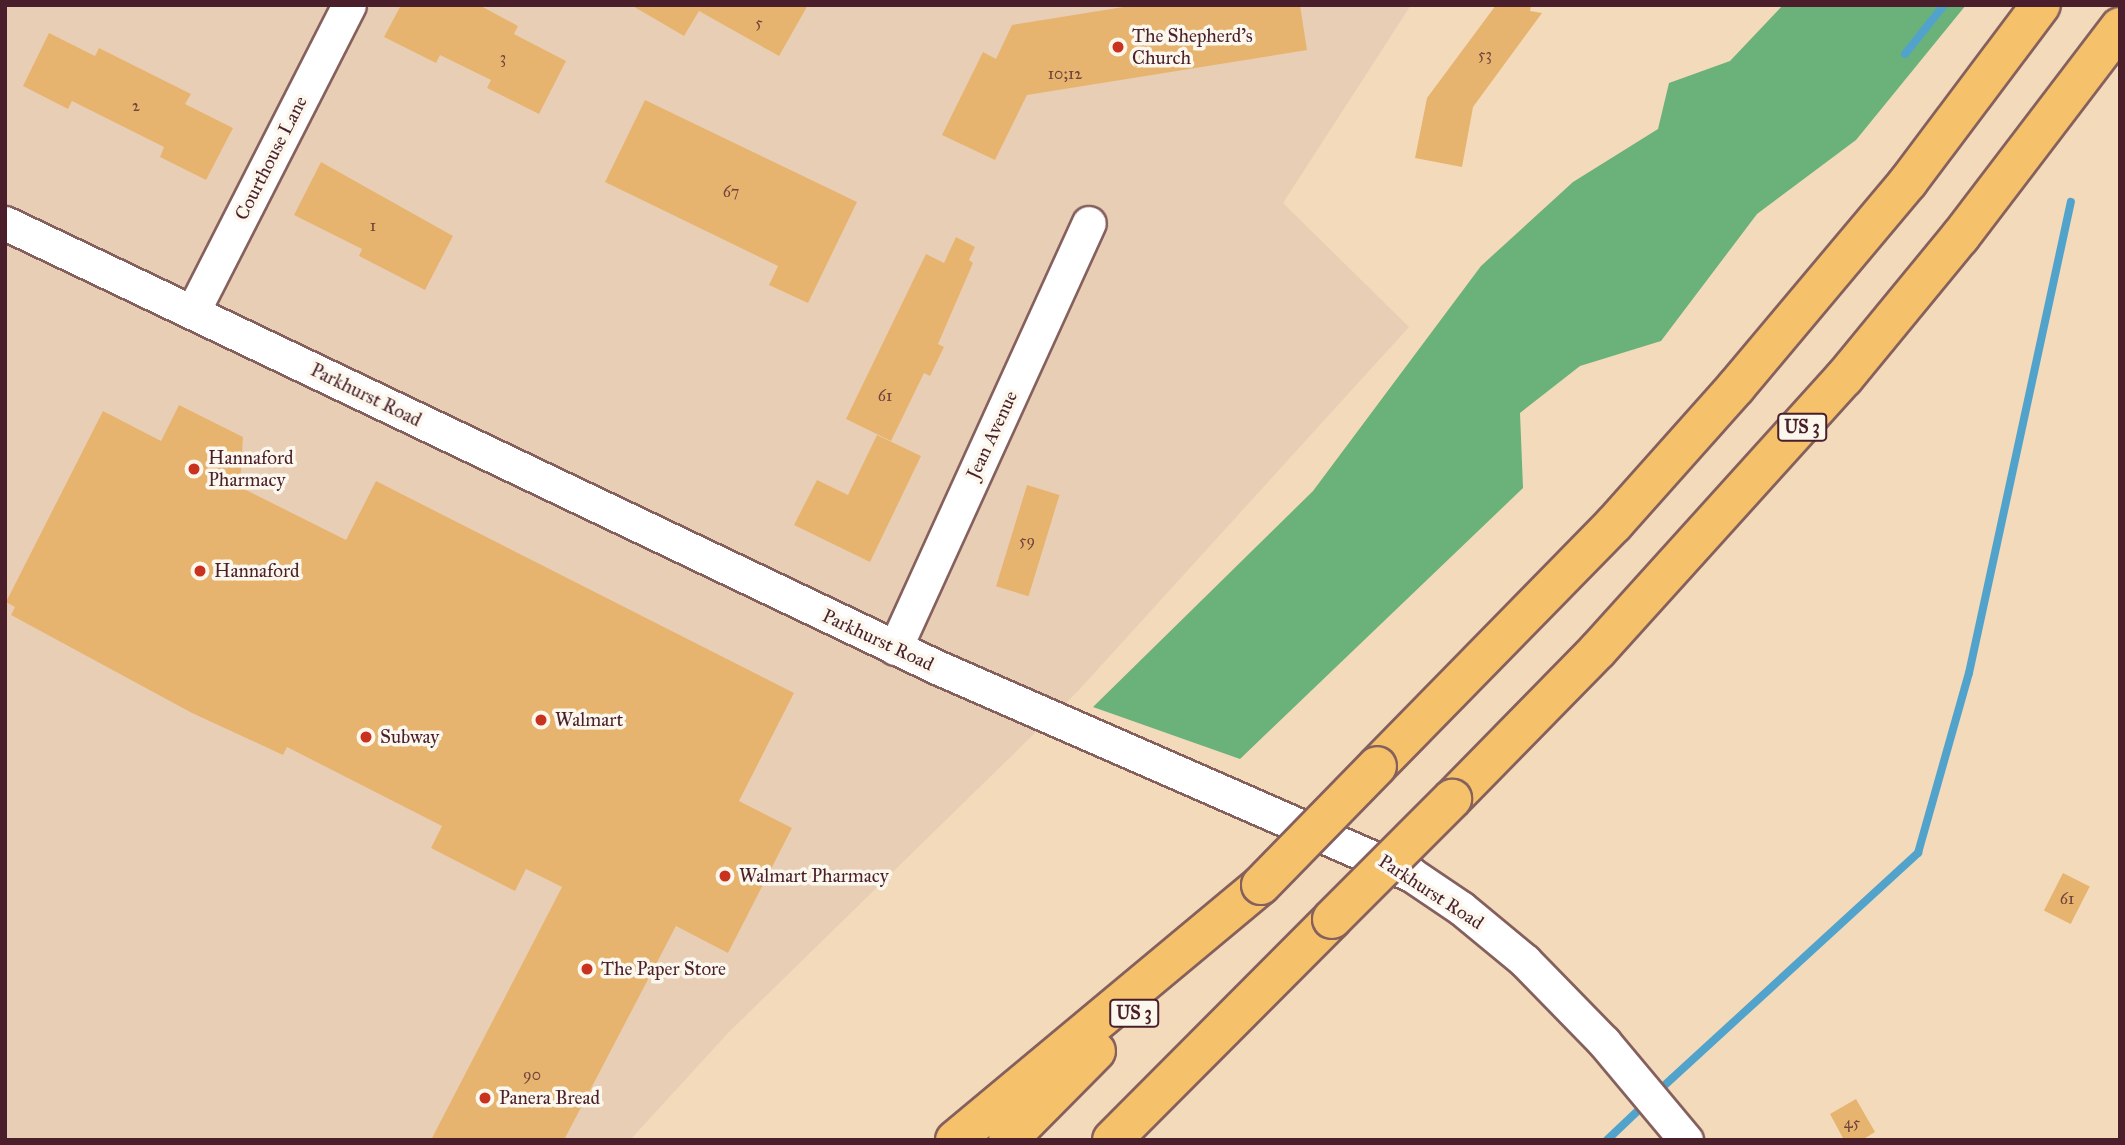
<!DOCTYPE html>
<html>
<head>
<meta charset="utf-8">
<style>
	body { margin:0 }
	#map { position:relative; width:2125px; height:1145px; overflow:hidden; background:#f3daba; font-family:"IM FELL Great Primer",serif }
	div>[style] { position:absolute }
	[style*='--x'] { left:calc(var(--x)*1px); top:calc(var(--y)*1px); width:calc(var(--w)*1px); rotate:calc(var(--a)*1deg) }
	.built>* { inset:0; background:#e9ceb6 }
	.forest>* { inset:0; background:#6ab27a }
	.stream>* { height:8px; margin:-4px; padding:0 4px; transform-origin:4px; border-radius:4px; background:#52a3cc }
	.building>* { inset:0; background:#e7b46f; transform-origin:0 0 }
	.roads { filter:drop-shadow(2px 0 #85605d) drop-shadow(-2px 0 #85605d) drop-shadow(0 2px #85605d) drop-shadow(0 -2px #85605d) }
	.minor>* { height:33px; margin:-16.5px; padding:0 16.5px; transform-origin:16.5px; border-radius:16.5px; background:#fff }
	.highway>* { height:38px; margin:-19px; padding:0 19px; transform-origin:19px; border-radius:19px; background:#f5c16b }
	.bridges { filter:drop-shadow(2px 0 #85605d) drop-shadow(-2px 0 #85605d) drop-shadow(0 2px #85605d) drop-shadow(0 -2px #85605d) }
	.highway-bridge>* { height:38px; margin:-19px; padding:0 19px; transform-origin:19px; border-radius:19px; background:#f5c16b }
	.dots>* { width:19px; height:19px; translate:-50% -50%; box-sizing:border-box; border:4px solid #fbf7ec; border-radius:50% }
	span { translate:-50% -50%; white-space:nowrap; text-align:center; line-height:1.15; -webkit-text-stroke:7px #fbf7ec; paint-order:stroke }
	.number-label { font-size:16px; color:#71443c }
	.number-label span { -webkit-text-stroke-width:0 }
	.shield-label span { padding:2px 5px; background:#fbf7ec; border:2px solid; border-radius:5px; -webkit-text-stroke-width:0 }
	.shield-label { font-size:18px; color:#4a1f2b; font-weight:700 }
	.poi-label { font-size:19px; color:#4a1f2b }
	.left { translate:0 -50%; text-align:left }
	.street-label { font-size:19px; color:#4a1f2b }
	.frame { position:absolute; inset:0; border:7px solid #4a1f2b; pointer-events:none }
</style>
</head>
<body>
<div id="map">
	<div class="built">
		<i style="clip-path:polygon(5px 5px,1411px 5px,1283px 203px,1409px 327px,1078px 691px,728px 1033px,630px 1140px,5px 1140px)"></i>
	</div>
	<div class="forest">
		<i style="clip-path:polygon(1783px 5px,1966px 5px,1856px 140px,1757px 214px,1661px 341px,1580px 366px,1520px 413px,1523px 488px,1240px 759px,1093px 707px,1313px 491px,1481px 266px,1573px 182px,1658px 129px,1669px 83px,1730px 61px)"></i>
	</div>
	<div class="stream">
		<i style="--x:1905;--y:54;--w:63;--a:-51.5"></i>
		<i style="--x:1655;--y:1094;--w:357;--a:-42.5"></i>
		<i style="--x:1918;--y:853;--w:187;--a:-74.2"></i>
		<i style="--x:1969;--y:673;--w:482;--a:-77.8"></i>
		<i style="--x:1607;--y:1140;--w:54;--a:-43.5"></i>
	</div>
	<div class="building">
		<i style="clip-path:polygon(401px 5px,479px 5px,518px 26px,514px 34px,566px 61px,539px 114px,487px 88px,491px 80px,440px 55px,436px 63px,384px 37px)"></i>
		<i style="clip-path:polygon(631px 5px,808px 5px,779px 56px,699px 11px,684px 36px)"></i>
		<i style="clip-path:polygon(1136px 5px,1300px 5px,1307px 50px,1027px 95px,995px 160px,942px 135px,983px 52px,996px 59px,1012px 25px)"></i>
		<i style="clip-path:polygon(1496px 5px,1531px 5px,1530px 11px,1542px 13px,1473px 107px,1462px 167px,1415px 158px,1427px 98px)"></i>
		<i style="clip-path:polygon(49px 33px,95px 56px,99px 48px,191px 94px,185px 104px,233px 128px,206px 180px,160px 157px,164px 147px,72px 101px,68px 109px,23px 86px)"></i>
		<i style="clip-path:polygon(645px 100px,857px 202px,808px 303px,769px 285px,778px 266px,605px 182px)"></i>
		<i style="clip-path:polygon(321px 162px,453px 236px,425px 290px,359px 256px,362px 249px,294px 215px)"></i>
		<i style="clip-path:polygon(956px 237px,975px 247px,969px 260px,973px 263px,938px 344px,944px 347px,930px 376px,924px 373px,891px 441px,846px 419px,926px 254px,944px 263px)"></i>
		<i style="clip-path:polygon(179px 405px,243px 437px,240px 487px,346px 540px,376px 481px,794px 693px,739px 801px,792px 828px,728px 953px,676px 926px,564px 1140px,431px 1140px,562px 887px,526px 869px,515px 891px,431px 848px,442px 826px,287px 747px,283px 755px,192px 713px,11px 615px,15px 607px,6px 602px,103px 411px,161px 441px)"></i>
		<i style="clip-path:polygon(877px 435px,921px 456px,870px 562px,794px 525px,817px 480px,848px 495px)"></i>
		<i style="left:1027px;top:485px;width:34px;height:106px;rotate:17deg"></i>
		<i style="left:2063px;top:873px;width:30px;height:42px;rotate:27deg"></i>
		<i style="clip-path:polygon(1856px 1099px,1875px 1132px,1862px 1140px,1844px 1140px,1830px 1114px)"></i>
	</div>
	<div class="roads">
		<div class="minor">
			<i style="--x:5;--y:223;--w:1035;--a:25.48"></i>
			<i style="--x:939;--y:668;--w:516;--a:23.64"></i>
			<i style="--x:1412;--y:875;--w:59;--a:34"></i>
			<i style="--x:1461;--y:908;--w:83;--a:39.6"></i>
			<i style="--x:1525;--y:961;--w:113;--a:45.7"></i>
			<i style="--x:1604;--y:1042;--w:128;--a:50.1"></i>
			<i style="--x:193;--y:311;--w:343;--a:-63"></i>
			<i style="--x:895;--y:648;--w:467;--a:-65.5"></i>
		</div>
		<div class="highway">
			<i style="--x:1377;--y:766;--w:339;--a:-45.6"></i>
			<i style="--x:1614;--y:524;--w:183;--a:-48.3"></i>
			<i style="--x:1736;--y:387;--w:268;--a:-50"></i>
			<i style="--x:1908;--y:182;--w:221;--a:-53.1"></i>
			<i style="--x:1452;--y:799;--w:209;--a:-45.6"></i>
			<i style="--x:1598;--y:650;--w:367;--a:-47.9"></i>
			<i style="--x:1844;--y:378;--w:183;--a:-50.6"></i>
			<i style="--x:1960;--y:237;--w:264;--a:-52.7"></i>
			<i style="--x:955;--y:1140;--w:398;--a:-39.8"></i>
			<i style="--x:1008;--y:1140;--w:125;--a:-45.3"></i>
			<i style="--x:1112;--y:1140;--w:312;--a:-45.1"></i>
		</div>
	</div>
	<div class="bridges">
		<div class="highway-bridge">
			<i style="--x:1261;--y:885;--w:166;--a:-45.7"></i>
			<i style="--x:1332;--y:919;--w:170;--a:-45"></i>
		</div>
	</div>
	<div class="dots">
		<i style="left:1118px;top:47px;background:#c8321e"></i>
		<i style="left:194px;top:469px;background:#c8321e"></i>
		<i style="left:200px;top:571px;background:#c8321e"></i>
		<i style="left:541px;top:720px;background:#c8321e"></i>
		<i style="left:366px;top:737px;background:#c8321e"></i>
		<i style="left:725px;top:876px;background:#c8321e"></i>
		<i style="left:587px;top:969px;background:#c8321e"></i>
		<i style="left:485px;top:1098px;background:#c8321e"></i>
	</div>
	<div class="number-label">
		<span style="left:759px;top:23px">5</span>
		<span style="left:1485px;top:55px">53</span>
		<span style="left:503px;top:58px">3</span>
		<span style="left:1065px;top:74px">10;12</span>
		<span style="left:136px;top:106px">2</span>
		<span style="left:731px;top:192px">67</span>
		<span style="left:373px;top:226px">1</span>
		<span style="left:885px;top:396px">61</span>
		<span style="left:1027px;top:541px">59</span>
		<span style="left:2067px;top:899px">61</span>
		<span style="left:532px;top:1075px">90</span>
		<span style="left:1852px;top:1123px">45</span>
	</div>
	<div class="shield-label">
		<span style="left:1802px;top:427px">US 3</span>
		<span style="left:1134px;top:1013px">US 3</span>
	</div>
	<div class="poi-label">
		<span class="left" style="left:1132px;top:47px">The Shepherd's<br>Church</span>
		<span class="left" style="left:208px;top:469px">Hannaford<br>Pharmacy</span>
		<span class="left" style="left:214px;top:571px">Hannaford</span>
		<span class="left" style="left:555px;top:720px">Walmart</span>
		<span class="left" style="left:380px;top:737px">Subway</span>
		<span class="left" style="left:739px;top:876px">Walmart Pharmacy</span>
		<span class="left" style="left:601px;top:969px">The Paper Store</span>
		<span class="left" style="left:499px;top:1098px">Panera Bread</span>
	</div>
	<div class="street-label">
		<span style="left:271px;top:158px;rotate:-63deg">Courthouse Lane</span>
		<span style="left:366px;top:395px;rotate:26deg">Parkhurst Road</span>
		<span style="left:992px;top:435px;rotate:-65deg">Jean Avenue</span>
		<span style="left:878px;top:640px;rotate:25deg">Parkhurst Road</span>
		<span style="left:1431px;top:892px;rotate:33deg">Parkhurst Road</span>
	</div>
	<div class="frame"></div>
</div>
</body>
</html>
